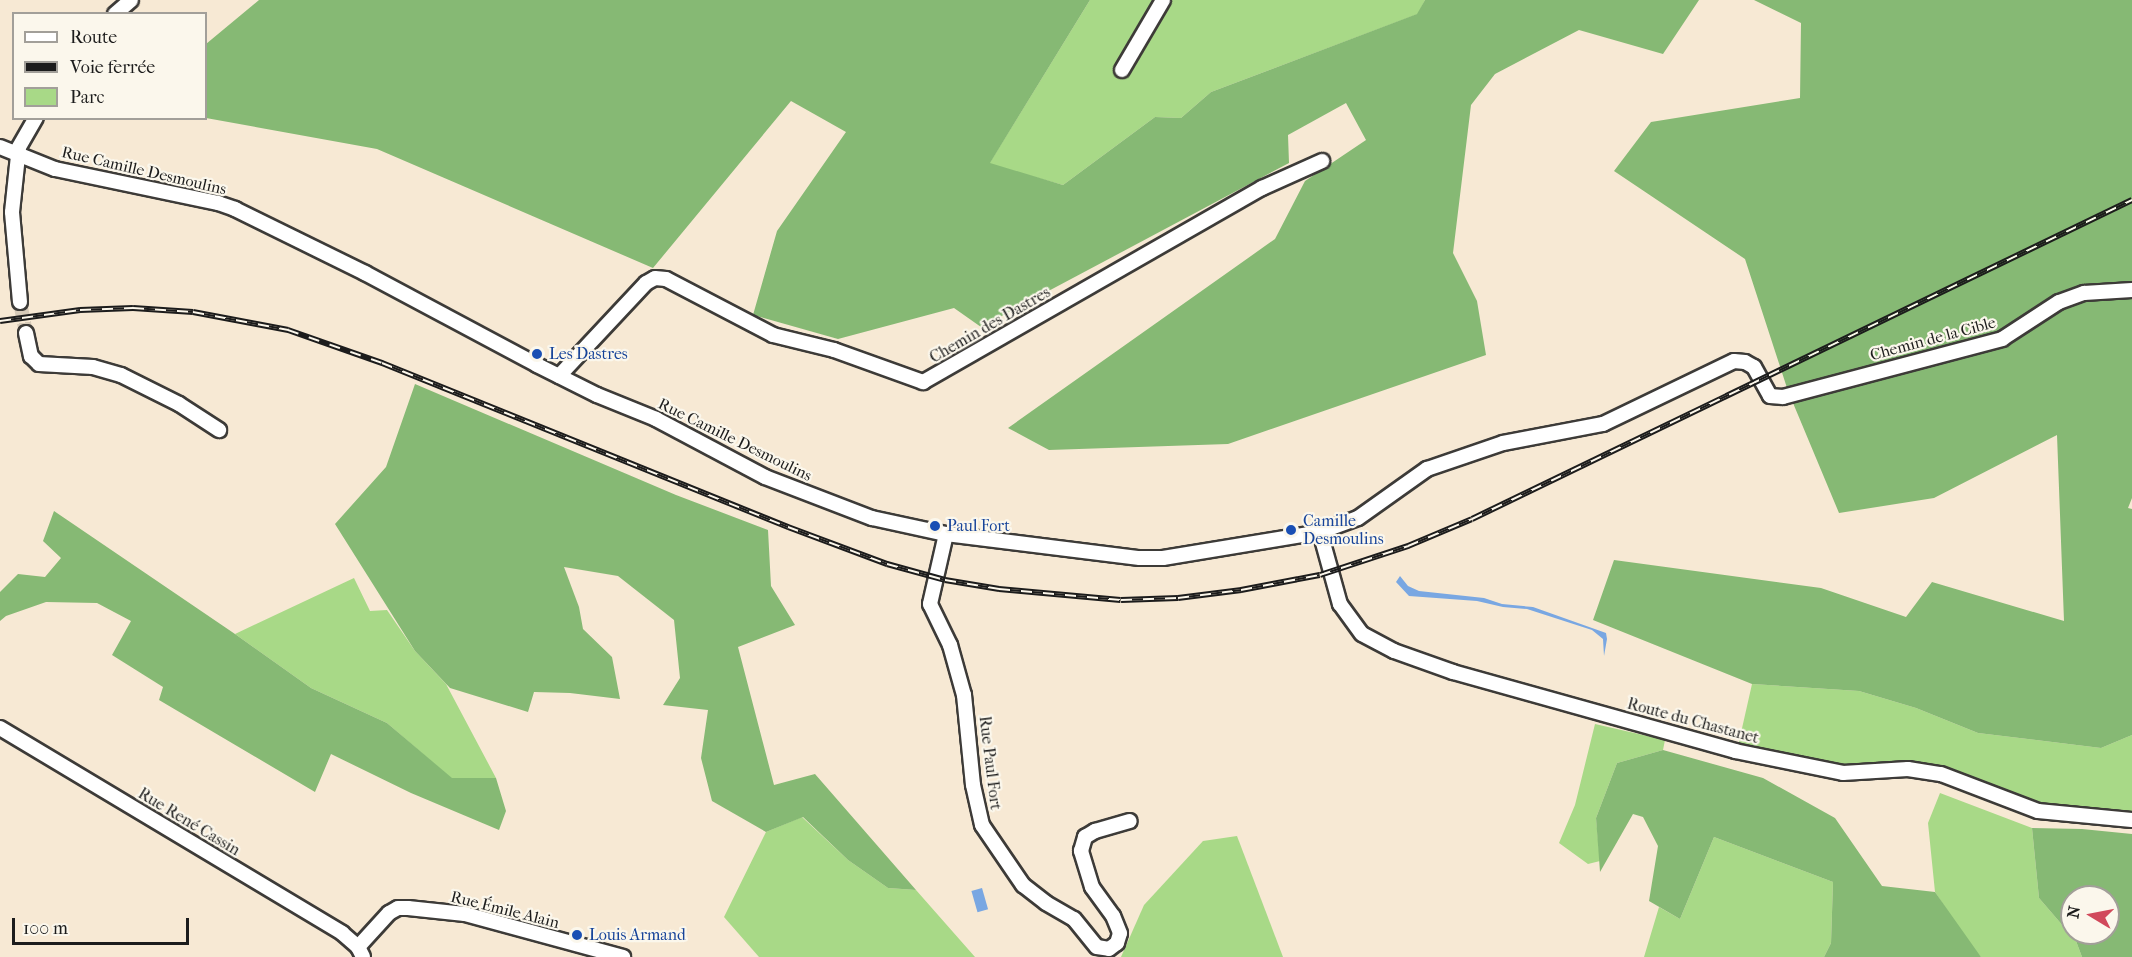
<!DOCTYPE html>
<html>
<head>
<meta charset="utf-8">
<style>
	body { margin:0 }
	#map { position:relative; width:2132px; height:957px; overflow:hidden; background:#f7e9d4; font-family:"IM FELL French Canon",serif }
	div>[style] { position:absolute }
	[style*='--x'] { left:calc(var(--x)*1px); top:calc(var(--y)*1px); width:calc(var(--w)*1px); rotate:calc(var(--a)*1deg) }
	.green>* { inset:0; background:#a8d987 }
	.forest>* { inset:0; background:#86b974 }
	.water>* { inset:0; background:#79a7e2; transform-origin:0 0 }
	.minor-tunnel>* { height:14px; margin-top:-7px; transform-origin:0; background:repeating-linear-gradient(90deg,#d6cab8 0 14px,transparent 0 21px) }
	.roads { filter:drop-shadow(2px 0 #3d3b38) drop-shadow(-2px 0 #3d3b38) drop-shadow(0 2px #3d3b38) drop-shadow(0 -2px #3d3b38) }
	.minor>* { height:14px; margin:-7px; padding:0 7px; transform-origin:7px; border-radius:7px; background:#fff }
	.rail>* { height:6px; margin-top:-3px; transform-origin:0; background:repeating-linear-gradient(90deg,#fbf7ec 0 11px,#1c1c1c 0 22px); box-sizing:border-box; border-block:2px solid #1c1c1c }
	.dots>* { width:16px; height:16px; translate:-50% -50%; box-sizing:border-box; border:3px solid #fbf7ec; border-radius:50% }
	span { translate:-50% -50%; white-space:nowrap; text-align:center; line-height:1.15; -webkit-text-stroke:4.5px #fbf7ec; paint-order:stroke }
	.street-label { font-size:16px; color:#1c1c1c }
	.transit-label { font-size:16px; color:#164399 }
	.left { translate:0 -50%; text-align:left }
	.legend { position:absolute; left:12px; top:12px; width:195px; height:108px; box-sizing:border-box; background:#fbf7ec; border:2px solid #a29f99; margin:0; padding:8px 10px; list-style:none; font-size:18px; color:#1c1c1c }
	.legend li { display:flex; align-items:center; gap:12px; height:30px }
	.legend b { width:30px; border:2px solid #a29f99 }
	.north { position:absolute; left:2060px; top:885px; width:60px; height:60px; box-sizing:border-box; background:#fbf7ec; border:2px solid #a29f99; border-radius:50%; rotate:280deg; font-size:16px; font-weight:700; line-height:24px; text-align:center; color:#1c1c1c }
	.north::after { content:''; display:block; margin:auto; width:21px; height:27px; background:#d1495b; clip-path:polygon(50% 0,100% 100%,50% 72%,0 100%) }
	.scale { position:absolute; left:12px; top:918px; width:177px; height:27px; box-sizing:border-box; border:3px solid #1c1c1c; border-top:0; padding-left:8px; font-size:18px; line-height:21px; white-space:nowrap; color:#1c1c1c; -webkit-text-stroke:4px #fbf7ec; paint-order:stroke }
</style>
</head>
<body>
<div id="map">
	<div class="green">
		<i style="clip-path:polygon(1090px 0,1425px 0,1418px 14px,1211px 92px,1181px 118px,1155px 117px,1063px 185px,989px 164px)"></i>
		<i style="clip-path:polygon(354px 578px,370px 611px,387px 610px,415px 651px,446px 684px,496px 778px,452px 779px,387px 723px,311px 688px,235px 634px)"></i>
		<i style="clip-path:polygon(1752px 684px,1859px 691px,1916px 708px,1978px 733px,2101px 748px,2132px 735px,2132px 816px,2056px 811px,1928px 765px,1835px 766px,1738px 746px)"></i>
		<i style="clip-path:polygon(1595px 724px,1665px 740px,1663px 750px,1617px 763px,1596px 818px,1600px 861px,1588px 864px,1559px 843px,1575px 805px)"></i>
		<i style="clip-path:polygon(1940px 793px,2032px 828px,2039px 898px,2076px 941px,2082px 957px,1981px 957px,1972px 948px,1935px 892px,1928px 823px)"></i>
		<i style="clip-path:polygon(802px 817px,848px 860px,888px 888px,916px 890px,975px 957px,759px 957px,724px 917px,766px 832px)"></i>
		<i style="clip-path:polygon(1237px 836px,1283px 957px,1121px 957px,1144px 905px,1203px 841px)"></i>
		<i style="clip-path:polygon(1714px 837px,1833px 882px,1831px 943px,1824px 957px,1644px 957px,1659px 907px,1680px 919px)"></i>
	</div>
	<div class="forest">
		<i style="clip-path:polygon(259px 0,1090px 0,990px 163px,1063px 185px,1155px 117px,1181px 118px,1211px 92px,1417px 14px,1425px 0,1699px 0,1663px 54px,1579px 30px,1495px 74px,1471px 105px,1453px 253px,1477px 301px,1486px 355px,1228px 444px,1049px 450px,1008px 428px,1275px 239px,1305px 181px,1366px 140px,1346px 103px,1288px 135px,1289px 163px,981px 327px,954px 308px,838px 339px,753px 315px,777px 231px,846px 132px,791px 101px,653px 268px,377px 149px,206px 118px,206px 44px)"></i>
		<i style="clip-path:polygon(1754px 0,2132px 0,2132px 498px,2128px 508px,2132px 509px,2132px 735px,2101px 748px,1978px 733px,1916px 708px,1859px 691px,1752px 684px,1593px 620px,1614px 560px,1821px 588px,1906px 617px,1932px 582px,2064px 621px,2057px 435px,1934px 498px,1839px 513px,1788px 391px,1745px 259px,1614px 171px,1651px 122px,1800px 98px,1801px 23px)"></i>
		<i style="clip-path:polygon(415px 384px,676px 495px,768px 530px,771px 586px,795px 625px,738px 647px,774px 785px,815px 774px,916px 890px,888px 888px,848px 860px,803px 817px,766px 832px,712px 801px,701px 758px,708px 710px,663px 705px,680px 678px,674px 620px,618px 576px,564px 567px,579px 607px,583px 629px,612px 657px,620px 699px,570px 693px,534px 692px,528px 712px,450px 688px,415px 651px,335px 524px,386px 467px)"></i>
		<i style="clip-path:polygon(54px 511px,235px 634px,311px 688px,387px 723px,452px 778px,496px 778px,506px 811px,499px 830px,411px 793px,331px 754px,315px 792px,159px 700px,163px 687px,112px 655px,131px 621px,97px 603px,46px 602px,6px 616px,0 621px,0 592px,18px 574px,45px 577px,61px 558px,43px 541px)"></i>
		<i style="clip-path:polygon(1663px 750px,1763px 778px,1835px 818px,1882px 886px,1935px 892px,1981px 957px,1824px 957px,1831px 943px,1833px 882px,1714px 837px,1680px 919px,1649px 901px,1658px 846px,1643px 817px,1633px 814px,1600px 872px,1596px 818px,1617px 763px)"></i>
		<i style="clip-path:polygon(evenodd,2032px 828px,2082px 829px,2132px 834px,2132px 957px,2082px 957px,2076px 941px,2039px 898px,2032px 828px,2072px 897px,2108px 897px,2108px 933px,2072px 933px,2072px 897px)"></i>
	</div>
	<div class="water">
		<i style="clip-path:polygon(1400px 576px,1408px 586px,1419px 591px,1484px 598px,1502px 604px,1533px 607px,1606px 633px,1607px 639px,1604px 656px,1603px 639px,1592px 630px,1527px 609px,1503px 607px,1477px 601px,1409px 596px,1396px 582px)"></i>
		<i style="left:982px;top:888px;width:22px;height:11px;rotate:74deg"></i>
	</div>
	<div class="minor-tunnel">
		<i style="--x:20;--y:302;--w:32;--a:79"></i>
	</div>
	<div class="roads">
		<div class="minor">
			<i style="--x:115;--y:14;--w:21;--a:-41"></i>
			<i style="--x:1122;--y:70;--w:81;--a:-59.6"></i>
			<i style="--x:0;--y:147;--w:59;--a:21.8"></i>
			<i style="--x:55;--y:169;--w:167;--a:11.8"></i>
			<i style="--x:218;--y:203;--w:18;--a:19"></i>
			<i style="--x:235;--y:209;--w:145;--a:26.2"></i>
			<i style="--x:365;--y:273;--w:195;--a:28.1"></i>
			<i style="--x:537;--y:365;--w:67;--a:26.6"></i>
			<i style="--x:597;--y:395;--w:64;--a:22.1"></i>
			<i style="--x:656;--y:419;--w:123;--a:28"></i>
			<i style="--x:765;--y:477;--w:115;--a:21"></i>
			<i style="--x:872;--y:518;--w:76;--a:12.2"></i>
			<i style="--x:946;--y:534;--w:195;--a:7.1"></i>
			<i style="--x:1140;--y:558;--w:23;--a:0"></i>
			<i style="--x:1163;--y:558;--w:159;--a:-9.4"></i>
			<i style="--x:1320;--y:532;--w:40;--a:-20.2"></i>
			<i style="--x:1358;--y:518;--w:85;--a:-35.4"></i>
			<i style="--x:1427;--y:469;--w:80;--a:-18.9"></i>
			<i style="--x:1503;--y:443;--w:102;--a:-10.8"></i>
			<i style="--x:1603;--y:424;--w:145;--a:-25.7"></i>
			<i style="--x:1734;--y:361;--w:11;--a:5"></i>
			<i style="--x:1745;--y:362;--w:10;--a:29"></i>
			<i style="--x:1754;--y:367;--w:33;--a:61"></i>
			<i style="--x:1770;--y:396;--w:13;--a:4"></i>
			<i style="--x:1783;--y:397;--w:227;--a:-14.8"></i>
			<i style="--x:2002;--y:339;--w:68;--a:-33"></i>
			<i style="--x:2059;--y:302;--w:27;--a:-20"></i>
			<i style="--x:2084;--y:293;--w:48;--a:-3.6"></i>
			<i style="--x:20;--y:302;--w:90;--a:-95.1"></i>
			<i style="--x:12;--y:212;--w:65;--a:-83.9"></i>
			<i style="--x:19;--y:147;--w:34;--a:-60"></i>
			<i style="--x:26;--y:333;--w:24;--a:78"></i>
			<i style="--x:31;--y:356;--w:11;--a:45"></i>
			<i style="--x:39;--y:364;--w:54;--a:3.2"></i>
			<i style="--x:93;--y:367;--w:29;--a:16"></i>
			<i style="--x:121;--y:375;--w:65;--a:26.6"></i>
			<i style="--x:179;--y:404;--w:48;--a:33"></i>
			<i style="--x:559;--y:376;--w:127;--a:-46.9"></i>
			<i style="--x:646;--y:283;--w:10;--a:-29"></i>
			<i style="--x:655;--y:278;--w:11;--a:5"></i>
			<i style="--x:666;--y:279;--w:121;--a:27.6"></i>
			<i style="--x:773;--y:335;--w:63;--a:13.8"></i>
			<i style="--x:834;--y:350;--w:95;--a:19.8"></i>
			<i style="--x:923;--y:382;--w:391;--a:-29.8"></i>
			<i style="--x:1262;--y:188;--w:66;--a:-24.2"></i>
			<i style="--x:1320;--y:532;--w:75;--a:74.5"></i>
			<i style="--x:1340;--y:604;--w:37;--a:54"></i>
			<i style="--x:1362;--y:634;--w:36;--a:28"></i>
			<i style="--x:1394;--y:651;--w:63;--a:19.6"></i>
			<i style="--x:1453;--y:672;--w:293;--a:15.6"></i>
			<i style="--x:1735;--y:751;--w:110;--a:11.5"></i>
			<i style="--x:1843;--y:773;--w:65;--a:-3.5"></i>
			<i style="--x:1908;--y:769;--w:33;--a:9"></i>
			<i style="--x:1941;--y:774;--w:104;--a:20.9"></i>
			<i style="--x:2038;--y:811;--w:94;--a:5.5"></i>
			<i style="--x:946;--y:534;--w:72;--a:102.9"></i>
			<i style="--x:930;--y:604;--w:46;--a:64"></i>
			<i style="--x:950;--y:645;--w:52;--a:74.4"></i>
			<i style="--x:964;--y:695;--w:90;--a:84.3"></i>
			<i style="--x:973;--y:785;--w:41;--a:77.3"></i>
			<i style="--x:982;--y:825;--w:73;--a:55.7"></i>
			<i style="--x:1023;--y:885;--w:29;--a:38"></i>
			<i style="--x:1046;--y:903;--w:32;--a:30"></i>
			<i style="--x:1074;--y:919;--w:36;--a:51"></i>
			<i style="--x:1097;--y:947;--w:12;--a:9"></i>
			<i style="--x:1109;--y:949;--w:10;--a:-37"></i>
			<i style="--x:1117;--y:943;--w:10;--a:-73"></i>
			<i style="--x:1120;--y:933;--w:18;--a:-112"></i>
			<i style="--x:1113;--y:916;--w:36;--a:-126"></i>
			<i style="--x:1092;--y:887;--w:38;--a:-107"></i>
			<i style="--x:1081;--y:851;--w:15;--a:-74"></i>
			<i style="--x:1085;--y:837;--w:12;--a:-31"></i>
			<i style="--x:1095;--y:831;--w:36;--a:-16"></i>
			<i style="--x:0;--y:728;--w:399;--a:30.9"></i>
			<i style="--x:342;--y:933;--w:21;--a:41"></i>
			<i style="--x:358;--y:947;--w:11;--a:63"></i>
			<i style="--x:358;--y:947;--w:46;--a:-47.6"></i>
			<i style="--x:389;--y:913;--w:10;--a:-29"></i>
			<i style="--x:398;--y:908;--w:10;--a:0"></i>
			<i style="--x:408;--y:908;--w:57;--a:6"></i>
			<i style="--x:465;--y:914;--w:164;--a:15.2"></i>
		</div>
	</div>
	<div class="rail">
		<i style="--x:0;--y:321;--w:81;--a:-7.8"></i>
		<i style="--x:80;--y:310;--w:53;--a:-2.2"></i>
		<i style="--x:133;--y:308;--w:60;--a:3.8"></i>
		<i style="--x:193;--y:312;--w:97;--a:10.7"></i>
		<i style="--x:288;--y:330;--w:100;--a:19.3"></i>
		<i style="--x:382;--y:363;--w:438;--a:22"></i>
		<i style="--x:788;--y:527;--w:106;--a:20.5"></i>
		<i style="--x:887;--y:564;--w:60;--a:15.4"></i>
		<i style="--x:945;--y:580;--w:55;--a:9.5"></i>
		<i style="--x:999;--y:589;--w:122;--a:5.2"></i>
		<i style="--x:1121;--y:600;--w:57;--a:-2"></i>
		<i style="--x:1178;--y:598;--w:64;--a:-7.2"></i>
		<i style="--x:1241;--y:590;--w:80;--a:-10.8"></i>
		<i style="--x:1320;--y:575;--w:93;--a:-18.2"></i>
		<i style="--x:1408;--y:546;--w:69;--a:-22.9"></i>
		<i style="--x:1472;--y:519;--w:733;--a:-25.8"></i>
	</div>
	<div class="dots">
		<i style="left:537px;top:354px;background:#1a4fb4"></i>
		<i style="left:935px;top:526px;background:#1a4fb4"></i>
		<i style="left:1291px;top:530px;background:#1a4fb4"></i>
		<i style="left:577px;top:935px;background:#1a4fb4"></i>
	</div>
	<div class="street-label">
		<span style="left:144px;top:171px;rotate:13deg">Rue Camille Desmoulins</span>
		<span style="left:990px;top:325px;rotate:-30deg">Chemin des Dastres</span>
		<span style="left:1933px;top:339px;rotate:-15deg">Chemin de la Cible</span>
		<span style="left:735px;top:440px;rotate:26deg">Rue Camille Desmoulins</span>
		<span style="left:1693px;top:721px;rotate:15deg">Route du Chastanet</span>
		<span style="left:990px;top:763px;rotate:83deg">Rue Paul Fort</span>
		<span style="left:189px;top:822px;rotate:31deg">Rue René Cassin</span>
		<span style="left:505px;top:910px;rotate:14deg">Rue Émile Alain</span>
	</div>
	<div class="transit-label">
		<span class="left" style="left:549px;top:354px">Les Dastres</span>
		<span class="left" style="left:1303px;top:530px">Camille<br>Desmoulins</span>
		<span class="left" style="left:947px;top:526px">Paul Fort</span>
		<span class="left" style="left:589px;top:935px">Louis Armand</span>
	</div>
	<ul class="legend">
	<li><b style="height:8px;background:#fff"></b>Route</li>
	<li><b style="height:8px;background:#1c1c1c"></b>Voie ferrée</li>
	<li><b style="height:16px;background:#a8d987"></b>Parc</li>
	</ul>
	<div class="north">N</div>
	<div class="scale">100 m</div>
</div>
</body>
</html>
